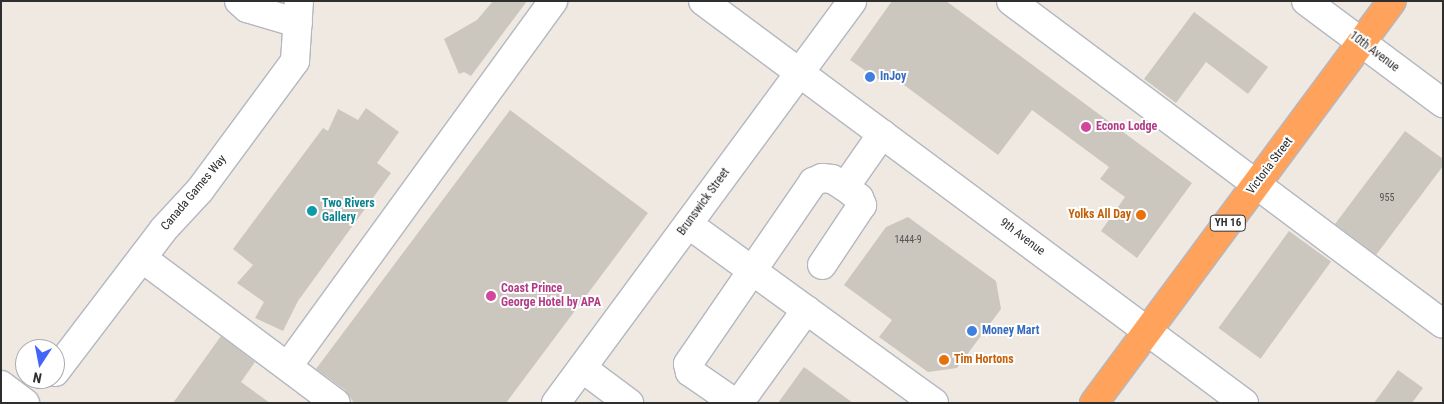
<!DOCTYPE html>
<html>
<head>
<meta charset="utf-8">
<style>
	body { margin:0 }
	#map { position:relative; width:1444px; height:404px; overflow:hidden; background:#efe9e1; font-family:"Roboto Condensed",sans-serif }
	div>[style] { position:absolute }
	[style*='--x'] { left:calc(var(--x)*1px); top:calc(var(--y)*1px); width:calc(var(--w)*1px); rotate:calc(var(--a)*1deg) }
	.building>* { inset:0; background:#cbc7bf; transform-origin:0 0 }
	.roads { filter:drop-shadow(1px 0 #b4b7c1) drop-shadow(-1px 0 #b4b7c1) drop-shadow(0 1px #b4b7c1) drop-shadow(0 -1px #b4b7c1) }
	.minor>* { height:28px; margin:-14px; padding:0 14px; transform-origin:14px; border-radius:14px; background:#fff }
	.highway>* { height:28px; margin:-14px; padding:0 14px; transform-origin:14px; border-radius:14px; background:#ffa35c }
	.dots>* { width:14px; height:14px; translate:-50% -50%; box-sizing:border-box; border:2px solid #fff; border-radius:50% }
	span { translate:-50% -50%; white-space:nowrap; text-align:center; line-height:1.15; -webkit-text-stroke:4px #fff; paint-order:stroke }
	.number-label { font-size:10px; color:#555452 }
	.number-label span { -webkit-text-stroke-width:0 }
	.shield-label span { padding:1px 4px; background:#fff; border:1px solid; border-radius:4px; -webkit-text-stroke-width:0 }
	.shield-label { font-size:11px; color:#2e2e2e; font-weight:700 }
	.street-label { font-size:12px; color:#2e2e2e }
	.shop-label { font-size:12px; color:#366cbe; font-weight:700 }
	.left { translate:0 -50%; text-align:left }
	.hotel-label { font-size:12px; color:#b23c85; font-weight:700 }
	.culture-label { font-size:12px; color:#0d838f; font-weight:700 }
	.food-label { font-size:12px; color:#c56008; font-weight:700 }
	.right { translate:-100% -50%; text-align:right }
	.frame { position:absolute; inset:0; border:2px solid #2e2e2e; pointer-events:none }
	.north { position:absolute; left:15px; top:339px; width:50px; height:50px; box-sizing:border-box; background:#fff; border:1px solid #ababab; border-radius:50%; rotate:191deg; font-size:14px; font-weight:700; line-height:20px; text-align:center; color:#2e2e2e }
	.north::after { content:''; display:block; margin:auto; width:18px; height:22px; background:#4264fb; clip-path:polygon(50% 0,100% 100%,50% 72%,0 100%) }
</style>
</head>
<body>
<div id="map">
	<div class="building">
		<i style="clip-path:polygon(493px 1px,527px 1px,471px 76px,464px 72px,459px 74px,444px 39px,477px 20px)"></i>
		<i style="clip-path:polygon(892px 1px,946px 1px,1192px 183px,1137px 258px,1101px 231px,1125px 197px,1100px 179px,1109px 167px,1032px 110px,998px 155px,888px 73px,882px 82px,850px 60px)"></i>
		<i style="clip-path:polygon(1194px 12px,1268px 67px,1248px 94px,1206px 62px,1176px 103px,1144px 79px)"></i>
		<i style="clip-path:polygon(366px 108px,399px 132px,377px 163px,391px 173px,298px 301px,283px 331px,255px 318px,264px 302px,237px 283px,253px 265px,233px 249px,323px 128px,328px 131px,338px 109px,358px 120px)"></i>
		<i style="clip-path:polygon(510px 110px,648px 213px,506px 403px,354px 403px,345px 390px,316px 369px)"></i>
		<i style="clip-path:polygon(1405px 131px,1443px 159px,1443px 166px,1376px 255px,1335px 224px)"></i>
		<i style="clip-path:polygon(908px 217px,996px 281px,1001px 309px,957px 368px,928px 372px,879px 337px,892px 320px,844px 285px,886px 227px)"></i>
		<i style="left:1289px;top:231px;width:52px;height:120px;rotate:36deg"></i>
		<i style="clip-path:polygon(221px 336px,255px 362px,241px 382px,270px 403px,173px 403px)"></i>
		<i style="clip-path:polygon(804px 367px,853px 403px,778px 403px)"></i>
		<i style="clip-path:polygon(1398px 370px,1423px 388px,1412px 403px,1374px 403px)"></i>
	</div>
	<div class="roads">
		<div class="minor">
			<i style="--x:239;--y:1;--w:11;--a:41"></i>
			<i style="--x:247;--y:8;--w:53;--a:16.4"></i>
			<i style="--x:703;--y:1;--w:674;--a:36.61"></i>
			<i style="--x:1011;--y:1;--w:539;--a:36.78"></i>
			<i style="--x:1306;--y:1;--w:171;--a:36.7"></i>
			<i style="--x:845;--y:187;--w:65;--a:-55.1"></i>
			<i style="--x:688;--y:224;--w:304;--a:36"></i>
			<i style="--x:142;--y:258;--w:242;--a:36.8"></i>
			<i style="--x:288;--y:366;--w:451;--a:-54"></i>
			<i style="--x:582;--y:368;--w:59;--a:36.7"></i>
			<i style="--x:55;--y:372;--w:178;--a:-52.7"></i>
			<i style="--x:163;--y:230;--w:54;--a:-47.2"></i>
			<i style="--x:200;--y:190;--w:160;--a:-53.6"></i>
			<i style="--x:295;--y:61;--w:60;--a:-86.2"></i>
			<i style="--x:1;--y:385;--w:30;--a:37"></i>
			<i style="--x:556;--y:403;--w:499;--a:-53.6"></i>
			<i style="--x:735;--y:403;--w:55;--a:-145.4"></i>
			<i style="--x:690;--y:372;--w:8;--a:-104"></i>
			<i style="--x:688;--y:364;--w:221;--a:-55.5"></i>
			<i style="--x:813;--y:182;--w:10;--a:-24"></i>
			<i style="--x:822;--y:178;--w:10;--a:6"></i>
			<i style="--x:832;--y:179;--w:15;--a:32"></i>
			<i style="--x:845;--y:187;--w:18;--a:38"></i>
			<i style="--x:859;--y:198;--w:8;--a:67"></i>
			<i style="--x:862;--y:205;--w:72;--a:123.7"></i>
			<i style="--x:739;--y:403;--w:115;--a:-54.2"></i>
		</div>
		<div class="highway">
			<i style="--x:1094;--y:403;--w:500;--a:-53.45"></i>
		</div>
	</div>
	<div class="dots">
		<i style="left:870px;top:77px;background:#3f7fe0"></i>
		<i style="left:1086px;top:127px;background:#d1479c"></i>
		<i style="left:312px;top:211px;background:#0f9aa8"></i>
		<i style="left:1141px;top:215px;background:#e8710a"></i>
		<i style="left:491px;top:296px;background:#d1479c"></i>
		<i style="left:972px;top:331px;background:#3f7fe0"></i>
		<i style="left:944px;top:360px;background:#e8710a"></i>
	</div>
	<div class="number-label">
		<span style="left:1387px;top:198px">955</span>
		<span style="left:908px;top:240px">1444-9</span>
	</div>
	<div class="shield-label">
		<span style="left:1228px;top:223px">YH 16</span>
	</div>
	<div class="street-label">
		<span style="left:1374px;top:52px;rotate:37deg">10th Avenue</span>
		<span style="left:1270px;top:166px;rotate:-53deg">Victoria Street</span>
		<span style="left:194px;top:193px;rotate:-50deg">Canada Games Way</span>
		<span style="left:704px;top:202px;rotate:-54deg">Brunswick Street</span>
		<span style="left:1022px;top:237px;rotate:37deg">9th Avenue</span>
	</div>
	<div class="shop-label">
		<span class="left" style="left:880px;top:77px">InJoy</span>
		<span class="left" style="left:982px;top:331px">Money Mart</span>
	</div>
	<div class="hotel-label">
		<span class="left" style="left:1096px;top:127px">Econo Lodge</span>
		<span class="left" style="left:501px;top:296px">Coast Prince<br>George Hotel by APA</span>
	</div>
	<div class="culture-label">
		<span class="left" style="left:322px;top:211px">Two Rivers<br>Gallery</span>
	</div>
	<div class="food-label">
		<span class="right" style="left:1131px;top:215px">Yolks All Day</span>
		<span class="left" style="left:954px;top:360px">Tim Hortons</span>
	</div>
	<div class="frame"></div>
	<div class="north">N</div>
</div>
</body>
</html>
